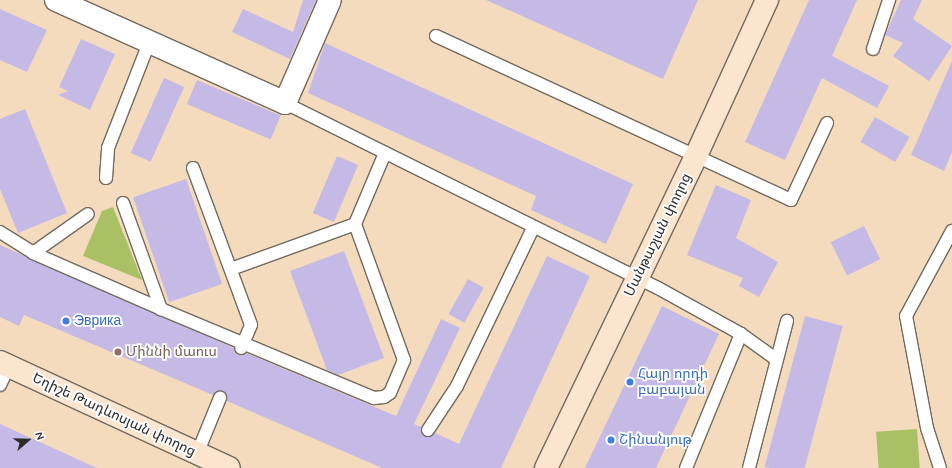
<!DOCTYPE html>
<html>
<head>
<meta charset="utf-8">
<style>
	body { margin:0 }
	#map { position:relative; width:952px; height:468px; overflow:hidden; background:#f4dbbe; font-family:Mynerve,"Noto Sans Armenian",sans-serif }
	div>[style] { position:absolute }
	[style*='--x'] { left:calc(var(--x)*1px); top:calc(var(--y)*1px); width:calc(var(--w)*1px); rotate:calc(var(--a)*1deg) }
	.green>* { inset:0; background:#aac065; transform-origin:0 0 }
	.building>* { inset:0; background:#c5bae5; transform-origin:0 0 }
	.roads { filter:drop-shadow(1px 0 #71695e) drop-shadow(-1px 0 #71695e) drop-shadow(0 1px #71695e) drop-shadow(0 -1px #71695e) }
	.lane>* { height:12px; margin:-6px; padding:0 6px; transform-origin:6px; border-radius:6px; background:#fff }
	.street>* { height:22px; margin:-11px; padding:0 11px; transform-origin:11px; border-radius:11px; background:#fff }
	.secondary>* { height:22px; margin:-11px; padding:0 11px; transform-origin:11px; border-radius:11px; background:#fbe5cf }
	.dots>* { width:11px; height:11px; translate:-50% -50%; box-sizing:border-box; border:2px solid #fff; border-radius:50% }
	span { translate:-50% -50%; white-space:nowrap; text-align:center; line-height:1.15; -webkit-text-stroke:3.5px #fff; paint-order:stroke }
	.street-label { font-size:14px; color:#2b2b2b }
	.shop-label { font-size:14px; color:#366cbe }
	.left { translate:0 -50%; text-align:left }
	.education-label { font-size:14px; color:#785e54 }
	.north { position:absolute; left:8px; top:420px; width:40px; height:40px; -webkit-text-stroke:3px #fff; paint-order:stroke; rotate:70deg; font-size:11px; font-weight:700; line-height:16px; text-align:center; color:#2b2b2b }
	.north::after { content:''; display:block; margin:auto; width:14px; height:18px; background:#2b2b2b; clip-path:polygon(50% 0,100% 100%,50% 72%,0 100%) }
</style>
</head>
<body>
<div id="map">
	<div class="green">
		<i style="clip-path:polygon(113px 207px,142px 280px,83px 256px,102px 211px)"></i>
		<i style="left:917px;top:429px;width:39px;height:41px;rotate:86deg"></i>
	</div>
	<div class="building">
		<i style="clip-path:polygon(303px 0,316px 0,290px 59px,232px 32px,243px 9px,293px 32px)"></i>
		<i style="clip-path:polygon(486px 0,698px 0,663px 79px)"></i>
		<i style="clip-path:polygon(809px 0,857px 0,832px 56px,889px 86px,877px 108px,822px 78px,785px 160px,745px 142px)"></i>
		<i style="clip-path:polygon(901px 0,922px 0,913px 19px,952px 46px,929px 81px,893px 56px,903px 43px,885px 35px)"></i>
		<i style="clip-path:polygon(0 9px,47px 30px,27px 72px,0 60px)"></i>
		<i style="clip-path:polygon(81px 39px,115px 54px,90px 110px,58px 95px,68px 91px,59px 87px)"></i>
		<i style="clip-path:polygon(325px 43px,633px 184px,606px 244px,531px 210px,536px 196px,308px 93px)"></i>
		<i style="clip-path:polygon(952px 61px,952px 152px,944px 171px,911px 155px)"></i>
		<i style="left:164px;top:78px;width:22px;height:82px;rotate:24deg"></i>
		<i style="left:197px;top:80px;width:91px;height:26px;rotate:23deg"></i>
		<i style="clip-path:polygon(25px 109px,67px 213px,18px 233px,0 189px,0 119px)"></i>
		<i style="left:875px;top:117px;width:40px;height:29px;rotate:30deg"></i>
		<i style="left:337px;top:156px;width:23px;height:62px;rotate:23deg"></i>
		<i style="left:186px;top:179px;width:111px;height:56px;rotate:71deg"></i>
		<i style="clip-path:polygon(716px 185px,751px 200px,736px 238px,778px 262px,759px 297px,739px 286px,743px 278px,687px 255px)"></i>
		<i style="left:864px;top:226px;width:37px;height:37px;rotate:64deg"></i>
		<i style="clip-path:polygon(0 245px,234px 348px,238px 355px,246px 353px,396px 416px,441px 319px,460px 328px,414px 424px,421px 427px,424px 436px,435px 433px,459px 444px,547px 256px,590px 276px,501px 468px,382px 468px,227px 401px,222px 391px,213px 395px,24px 315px,19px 326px,0 317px)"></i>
		<i style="clip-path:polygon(344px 251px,384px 358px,338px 375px,327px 370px,290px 271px)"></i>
		<i style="left:468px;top:279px;width:18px;height:40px;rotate:29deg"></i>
		<i style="clip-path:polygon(662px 306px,719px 334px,656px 468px,585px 468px)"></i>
		<i style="left:805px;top:316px;width:39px;height:156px;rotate:15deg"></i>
		<i style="clip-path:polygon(0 424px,97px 468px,0 468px)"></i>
	</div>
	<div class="roads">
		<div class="lane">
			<i style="--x:436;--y:36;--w:391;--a:24.8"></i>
			<i style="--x:791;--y:200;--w:85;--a:-64.9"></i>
			<i style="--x:873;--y:49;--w:52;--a:-71.9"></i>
			<i style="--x:285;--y:103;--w:416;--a:26.4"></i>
			<i style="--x:658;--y:288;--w:95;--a:29"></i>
			<i style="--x:741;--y:334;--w:44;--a:35.8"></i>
			<i style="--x:193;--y:168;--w:167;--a:69.7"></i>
			<i style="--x:251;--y:325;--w:25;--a:113"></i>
			<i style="--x:106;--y:178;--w:30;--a:-86"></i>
			<i style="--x:108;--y:148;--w:116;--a:-68.7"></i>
			<i style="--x:123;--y:203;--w:113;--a:70.3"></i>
			<i style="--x:0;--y:232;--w:39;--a:32"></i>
			<i style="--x:33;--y:253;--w:140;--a:23.6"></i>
			<i style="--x:161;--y:309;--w:231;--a:22.7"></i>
			<i style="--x:374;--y:398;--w:10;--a:-6"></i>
			<i style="--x:384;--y:397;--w:7;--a:-34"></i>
			<i style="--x:390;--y:393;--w:36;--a:-67"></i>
			<i style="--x:404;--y:360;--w:145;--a:-109.8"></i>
			<i style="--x:33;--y:253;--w:67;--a:-35.3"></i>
			<i style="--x:231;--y:269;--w:132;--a:-19.9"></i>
			<i style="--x:355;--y:224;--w:77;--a:-67.1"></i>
			<i style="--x:0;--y:385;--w:21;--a:-65"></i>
			<i style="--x:428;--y:430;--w:53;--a:-56.6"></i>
			<i style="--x:457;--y:386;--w:175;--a:-64.3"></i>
			<i style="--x:197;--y:454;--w:61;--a:-67.7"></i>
			<i style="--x:686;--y:468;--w:145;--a:-67.7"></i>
			<i style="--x:749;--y:468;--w:152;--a:-75.5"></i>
			<i style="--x:940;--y:468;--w:42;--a:-108"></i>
			<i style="--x:927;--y:428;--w:114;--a:-100.6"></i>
			<i style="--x:906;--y:316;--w:97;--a:-61.6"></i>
		</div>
		<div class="street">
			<i style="--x:56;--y:0;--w:251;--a:24.2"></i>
			<i style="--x:285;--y:103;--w:112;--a:-66.4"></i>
		</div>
		<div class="secondary">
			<i style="--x:0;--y:362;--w:252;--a:24.8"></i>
			<i style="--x:546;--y:468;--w:344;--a:-64.3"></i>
			<i style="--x:695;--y:158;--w:174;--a:-65.5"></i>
		</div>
	</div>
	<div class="dots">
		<i style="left:66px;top:321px;background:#3f7fe0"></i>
		<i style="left:118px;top:352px;background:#8d6e63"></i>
		<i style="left:630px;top:382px;background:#3f7fe0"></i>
		<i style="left:611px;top:440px;background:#3f7fe0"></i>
	</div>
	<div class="street-label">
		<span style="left:658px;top:235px;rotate:-64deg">Մանթաշյան փողոց</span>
		<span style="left:114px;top:415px;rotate:25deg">Եղիշե Թադևոսյան փողոց</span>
	</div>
	<div class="shop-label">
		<span class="left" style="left:74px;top:321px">Эврика</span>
		<span class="left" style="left:638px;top:382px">Հայր որդի<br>բաբայան</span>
		<span class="left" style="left:619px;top:440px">Շինանյութ</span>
	</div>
	<div class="education-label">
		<span class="left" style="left:126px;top:352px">Միննի մաուս</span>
	</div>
	<div class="north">N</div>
</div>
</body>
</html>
